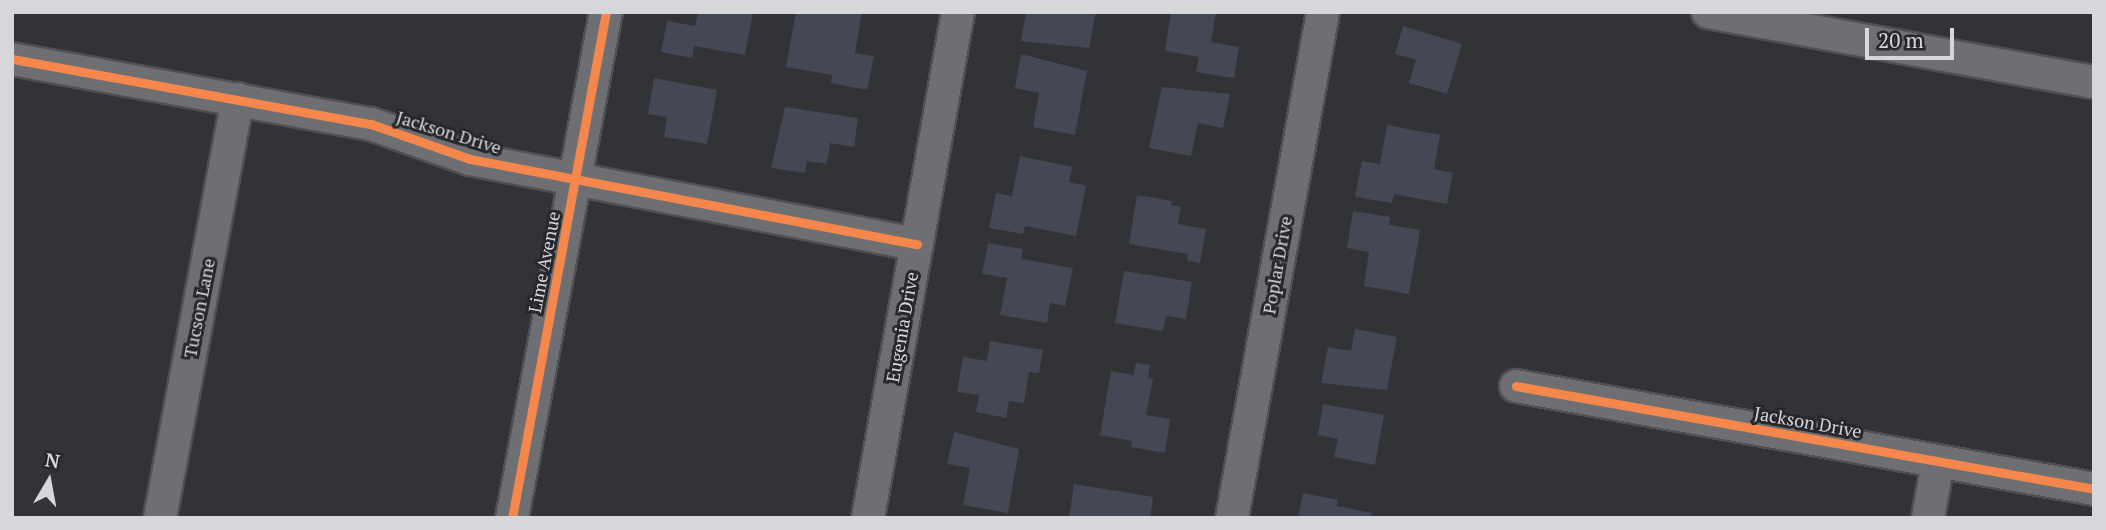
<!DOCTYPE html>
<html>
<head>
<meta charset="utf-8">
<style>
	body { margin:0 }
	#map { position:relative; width:2106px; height:530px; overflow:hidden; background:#323337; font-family:"PT Serif",serif }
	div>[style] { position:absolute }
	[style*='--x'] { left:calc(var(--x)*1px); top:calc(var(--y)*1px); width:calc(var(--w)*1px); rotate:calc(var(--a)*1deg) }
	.building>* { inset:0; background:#454754 }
	.roads { filter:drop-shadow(2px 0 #4f5054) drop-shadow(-2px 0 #4f5054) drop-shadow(0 2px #4f5054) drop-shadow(0 -2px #4f5054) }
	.minor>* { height:32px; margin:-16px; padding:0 16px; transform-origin:16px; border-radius:16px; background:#6e6f72 }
	.cycleway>* { height:9px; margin:-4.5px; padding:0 4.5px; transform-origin:4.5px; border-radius:4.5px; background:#f5874c }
	span { translate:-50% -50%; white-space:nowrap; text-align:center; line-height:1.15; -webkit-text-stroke:6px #27282e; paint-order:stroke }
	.street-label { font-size:18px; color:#d6d7db }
	.frame { position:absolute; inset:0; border:14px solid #d6d7db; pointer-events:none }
	.north { position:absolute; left:14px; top:446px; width:70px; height:70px; -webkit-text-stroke:5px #27282e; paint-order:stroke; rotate:10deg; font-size:19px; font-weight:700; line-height:28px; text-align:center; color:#d6d7db }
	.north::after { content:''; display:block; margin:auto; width:24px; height:32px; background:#d6d7db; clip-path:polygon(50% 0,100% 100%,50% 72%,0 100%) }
	.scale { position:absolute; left:1865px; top:28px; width:89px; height:32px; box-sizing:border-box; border:4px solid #d6d7db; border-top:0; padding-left:9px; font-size:21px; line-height:24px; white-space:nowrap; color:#d6d7db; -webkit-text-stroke:5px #27282e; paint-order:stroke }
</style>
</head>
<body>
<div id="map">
	<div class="building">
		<i style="clip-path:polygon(698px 12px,753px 12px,745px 55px,694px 46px,692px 58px,661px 52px,667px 21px,695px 26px)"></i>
		<i style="clip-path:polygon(796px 12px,862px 12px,855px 53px,874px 56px,867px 90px,831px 83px,832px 75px,786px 67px)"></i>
		<i style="clip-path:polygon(1026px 12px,1096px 12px,1089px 48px,1021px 41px)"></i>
		<i style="clip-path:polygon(1171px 12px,1216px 12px,1211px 42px,1239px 47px,1234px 78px,1196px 72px,1199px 57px,1165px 51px)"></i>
		<i style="clip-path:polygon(1403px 26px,1462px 44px,1447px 94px,1409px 83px,1416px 60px,1395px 54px)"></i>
		<i style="clip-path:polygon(1021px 54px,1087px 71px,1075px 135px,1033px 127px,1039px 93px,1015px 88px)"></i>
		<i style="clip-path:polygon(654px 78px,717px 90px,707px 144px,664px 137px,667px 117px,648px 114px)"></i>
		<i style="clip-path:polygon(1162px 87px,1230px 94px,1223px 128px,1198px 123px,1191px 156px,1149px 148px)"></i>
		<i style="clip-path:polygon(785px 107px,858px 118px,854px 147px,830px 143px,827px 164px,807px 161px,805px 173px,771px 168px)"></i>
		<i style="clip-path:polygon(1387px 125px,1440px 135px,1434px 169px,1453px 173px,1447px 204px,1394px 194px,1392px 203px,1355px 197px,1362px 161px,1380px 164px)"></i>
		<i style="clip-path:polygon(1020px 156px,1072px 167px,1069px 182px,1086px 186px,1076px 236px,1025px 226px,1023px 234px,989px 228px,996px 193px,1012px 196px)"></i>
		<i style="clip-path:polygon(1137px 195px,1172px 201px,1171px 205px,1181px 207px,1178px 224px,1206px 229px,1200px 263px,1187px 261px,1188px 254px,1129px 244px)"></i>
		<i style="clip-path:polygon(1353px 211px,1390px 217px,1389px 225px,1420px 230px,1409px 294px,1364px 286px,1369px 252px,1347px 248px)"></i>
		<i style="clip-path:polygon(988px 243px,1023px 249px,1021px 259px,1073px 268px,1065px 306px,1050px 303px,1047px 323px,1000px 315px,1007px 278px,982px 274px)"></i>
		<i style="clip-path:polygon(1124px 271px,1192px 282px,1186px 319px,1166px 316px,1163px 331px,1115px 323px)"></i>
		<i style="clip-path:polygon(1355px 329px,1397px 337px,1387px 390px,1321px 383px,1328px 347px,1351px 351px)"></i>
		<i style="clip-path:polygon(990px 341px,1043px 350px,1039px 373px,1029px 372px,1024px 403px,1009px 401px,1006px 418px,976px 412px,979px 395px,957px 392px,963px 357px,987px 361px)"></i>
		<i style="clip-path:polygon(1136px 363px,1150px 365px,1148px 378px,1153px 379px,1146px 415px,1170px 419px,1165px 453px,1131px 447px,1132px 441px,1100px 435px,1111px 371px,1133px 375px)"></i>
		<i style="clip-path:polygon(1323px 404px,1384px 415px,1375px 465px,1334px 457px,1338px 439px,1318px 435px)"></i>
		<i style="clip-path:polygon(954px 432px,1019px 449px,1008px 513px,963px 505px,970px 468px,947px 464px)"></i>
		<i style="clip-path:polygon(1074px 484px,1153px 497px,1150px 518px,1069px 518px)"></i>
		<i style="clip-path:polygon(1303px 493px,1338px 500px,1337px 506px,1372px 513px,1371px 518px,1298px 518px)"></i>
	</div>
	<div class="roads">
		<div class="minor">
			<i style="--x:1708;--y:12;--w:392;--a:10.3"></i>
			<i style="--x:12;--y:59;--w:365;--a:10.3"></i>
			<i style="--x:371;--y:124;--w:105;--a:19.5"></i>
			<i style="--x:470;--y:159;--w:455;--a:10.8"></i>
			<i style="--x:1516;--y:386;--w:587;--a:10.1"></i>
			<i style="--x:160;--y:518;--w:426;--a:-79.5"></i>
			<i style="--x:512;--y:518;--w:515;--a:-79.48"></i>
			<i style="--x:868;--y:518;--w:514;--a:-79.91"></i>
			<i style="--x:1232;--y:518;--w:514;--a:-79.8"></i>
			<i style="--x:1928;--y:518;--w:57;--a:-79.9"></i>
		</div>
	</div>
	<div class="cycleway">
		<i style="--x:12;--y:59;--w:365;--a:10.3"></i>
		<i style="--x:371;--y:124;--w:105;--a:19.5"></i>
		<i style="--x:470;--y:159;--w:455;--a:10.8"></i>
		<i style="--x:1516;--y:386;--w:587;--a:10.1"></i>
		<i style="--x:512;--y:518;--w:515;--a:-79.48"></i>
	</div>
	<div class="street-label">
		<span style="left:449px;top:132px;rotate:17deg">Jackson Drive</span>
		<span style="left:544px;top:262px;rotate:-79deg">Lime Avenue</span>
		<span style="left:1277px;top:265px;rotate:-80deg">Poplar Drive</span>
		<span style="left:199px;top:308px;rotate:-79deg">Tucson Lane</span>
		<span style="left:902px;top:327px;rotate:-80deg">Eugenia Drive</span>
		<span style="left:1808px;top:422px;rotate:10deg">Jackson Drive</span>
	</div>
	<div class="frame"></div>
	<div class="north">N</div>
	<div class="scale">20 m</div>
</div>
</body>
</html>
